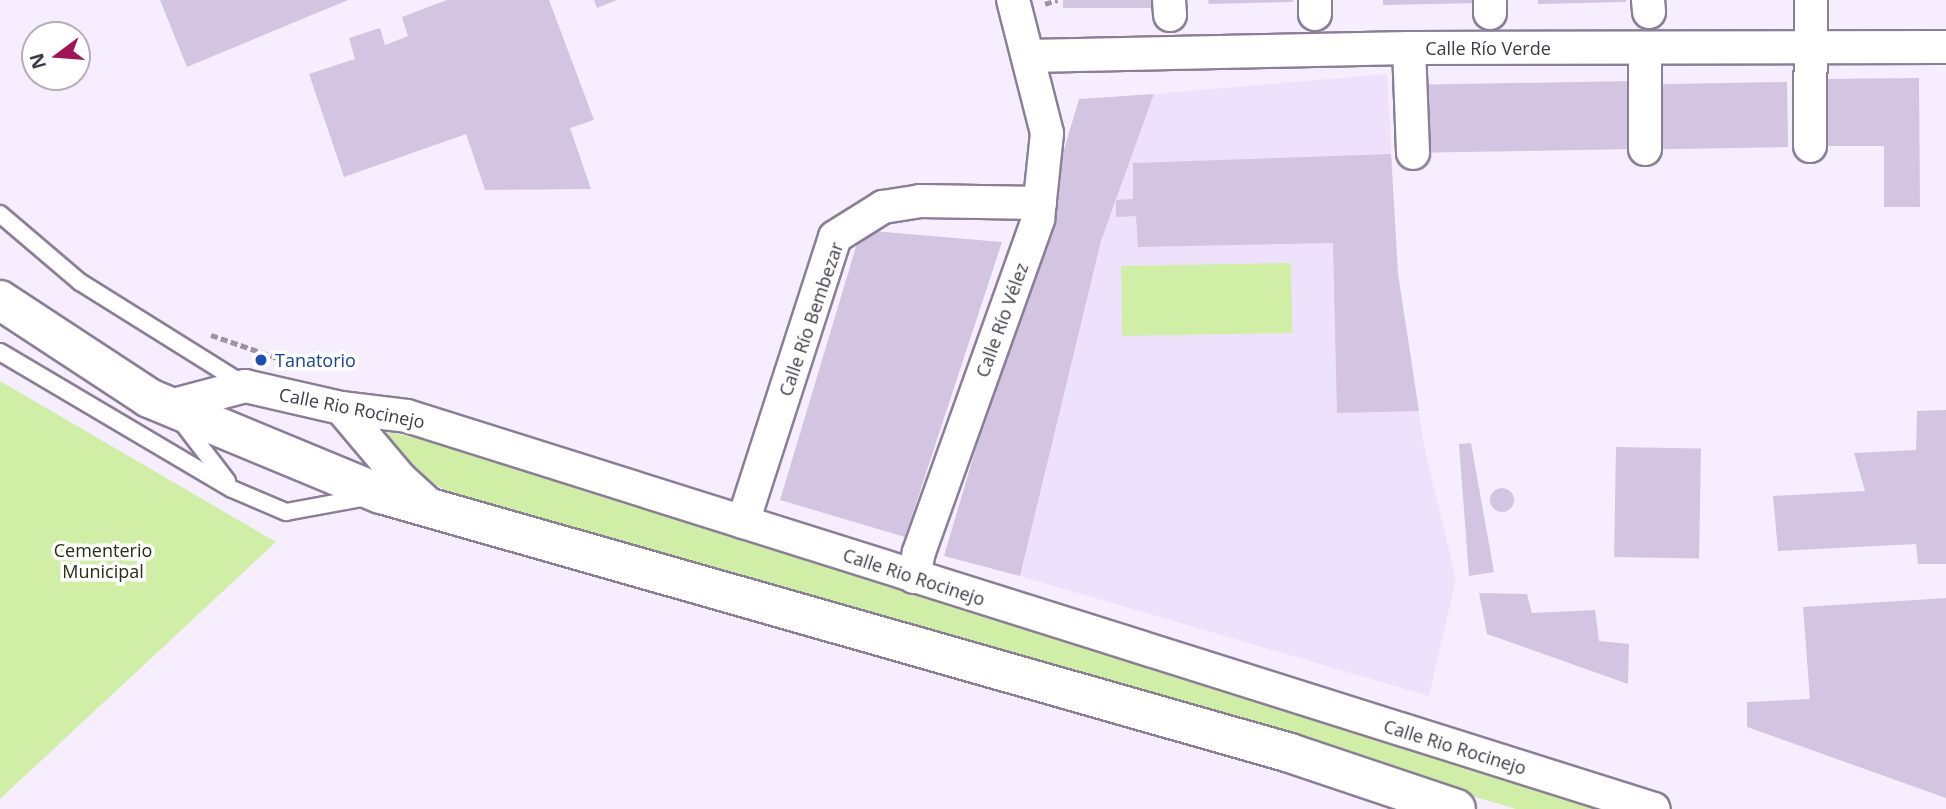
<!DOCTYPE html>
<html>
<head>
<meta charset="utf-8">
<style>
	body { margin:0 }
	#map { position:relative; width:1946px; height:809px; overflow:hidden; background:#f6eeff; font-family:"Open Sans",sans-serif }
	div>[style] { position:absolute }
	[style*='--x'] { left:calc(var(--x)*1px); top:calc(var(--y)*1px); width:calc(var(--w)*1px); rotate:calc(var(--a)*1deg) }
	.built>* { inset:0; background:#eee1fc }
	.green>* { inset:0; background:#d1eea7; transform-origin:0 0 }
	.building>* { inset:0; background:#d3c5e1; transform-origin:0 0 }
	.round { border-radius:50% }
	.path>* { height:4.5px; margin-top:-2.25px; transform-origin:0; background:repeating-linear-gradient(90deg,#9b94a2 0 7px,transparent 0 10.5px) }
	.roads { filter:drop-shadow(2px 0 #8b7e97) drop-shadow(-2px 0 #8b7e97) drop-shadow(0 2px #8b7e97) drop-shadow(0 -2px #8b7e97) }
	.lane>* { height:16px; margin:-8px; padding:0 8px; transform-origin:8px; border-radius:8px; background:#fff }
	.street>* { height:32px; margin:-16px; padding:0 16px; transform-origin:16px; border-radius:16px; background:#fff }
	.secondary>* { height:38px; margin:-19px; padding:0 19px; transform-origin:19px; border-radius:19px; background:#fff }
	.dots>* { width:19px; height:19px; translate:-50% -50%; box-sizing:border-box; border:4px solid #fff; border-radius:50% }
	span { translate:-50% -50%; white-space:nowrap; text-align:center; line-height:1.15; -webkit-text-stroke:7px #fff; paint-order:stroke }
	.street-label { font-size:18px; color:#403a45 }
	.transit-label { font-size:18px; color:#164399 }
	.left { translate:0 -50%; text-align:left }
	.park-label { font-size:18px; color:#253110 }
	.north { position:absolute; left:21px; top:21px; width:70px; height:70px; box-sizing:border-box; background:#fff; border:2px solid #b3b0b5; border-radius:50%; rotate:254deg; font-size:19px; font-weight:700; line-height:28px; text-align:center; color:#403a45 }
	.north::after { content:''; display:block; margin:auto; width:24px; height:32px; background:#a31457; clip-path:polygon(50% 0,100% 100%,50% 72%,0 100%) }
</style>
</head>
<body>
<div id="map">
	<div class="built">
		<i style="clip-path:polygon(1387px 74px,1398px 274px,1424px 446px,1456px 579px,1429px 696px,1020px 576px,1101px 241px,1154px 94px)"></i>
	</div>
	<div class="green">
		<i style="left:1291px;top:263px;width:70px;height:170px;rotate:89deg"></i>
		<i style="clip-path:polygon(0 381px,276px 542px,0 799px)"></i>
		<i style="clip-path:polygon(387px 432px,456px 445px,1628px 809px,1516px 809px,445px 490px,405px 466px)"></i>
	</div>
	<div class="building">
		<i style="clip-path:polygon(160px 0,348px 0,187px 67px)"></i>
		<i style="clip-path:polygon(447px 0,549px 0,594px 120px,570px 128px,591px 189px,485px 190px,466px 134px,344px 177px,309px 74px,355px 59px,349px 38px,380px 28px,385px 45px,408px 36px,402px 17px)"></i>
		<i style="clip-path:polygon(594px 0,617px 0,597px 8px)"></i>
		<i style="left:1063px;top:0;width:100px;height:8px"></i>
		<i style="clip-path:polygon(1208px 0,1293px 0,1293px 2px,1209px 4px)"></i>
		<i style="clip-path:polygon(1383px 0,1483px 0,1483px 3px,1383px 5px)"></i>
		<i style="clip-path:polygon(1538px 0,1626px 0,1626px 2px,1538px 4px)"></i>
		<i style="clip-path:polygon(1919px 78px,1920px 207px,1884px 207px,1884px 146px,1818px 146px,1818px 79px)"></i>
		<i style="left:1633px;top:81px;width:68px;height:204px;rotate:89deg"></i>
		<i style="left:1787px;top:82px;width:65px;height:129px;rotate:89deg"></i>
		<i style="clip-path:polygon(1154px 94px,1101px 241px,1020px 576px,944px 556px,1079px 99px)"></i>
		<i style="clip-path:polygon(1391px 154px,1398px 274px,1419px 411px,1337px 413px,1333px 243px,1138px 247px,1136px 216px,1116px 217px,1116px 200px,1133px 199px,1133px 163px)"></i>
		<i style="clip-path:polygon(861px 230px,1002px 242px,905px 537px,780px 500px)"></i>
		<i style="clip-path:polygon(1946px 410px,1946px 564px,1918px 564px,1916px 544px,1778px 551px,1773px 496px,1865px 491px,1854px 453px,1916px 450px,1917px 411px)"></i>
		<i style="clip-path:polygon(1471px 443px,1494px 572px,1469px 576px,1459px 444px)"></i>
		<i style="left:1616px;top:447px;width:85px;height:110px;rotate:1deg"></i>
		<i class="round" style="left:1490px;top:488px;width:24px;height:24px"></i>
		<i style="clip-path:polygon(1479px 593px,1527px 594px,1532px 613px,1595px 610px,1599px 641px,1629px 644px,1628px 684px,1487px 634px)"></i>
		<i style="clip-path:polygon(1946px 598px,1946px 798px,1747px 727px,1747px 702px,1810px 699px,1803px 607px)"></i>
	</div>
	<div class="path">
		<i style="--x:1045;--y:4;--w:13;--a:-18"></i>
		<i style="--x:211;--y:335;--w:89;--a:19"></i>
	</div>
	<div class="roads">
		<div class="lane">
			<i style="--x:0;--y:214;--w:105;--a:40.4"></i>
			<i style="--x:80;--y:282;--w:192;--a:32"></i>
			<i style="--x:0;--y:352;--w:269;--a:30.6"></i>
			<i style="--x:232;--y:489;--w:59;--a:23.1"></i>
			<i style="--x:286;--y:512;--w:82;--a:-10.5"></i>
			<i style="--x:181;--y:421;--w:76;--a:52.5"></i>
		</div>
		<div class="street">
			<i style="--x:1169;--y:0;--w:15;--a:86"></i>
			<i style="--x:1315;--y:0;--w:14;--a:90"></i>
			<i style="--x:1490;--y:0;--w:13;--a:90"></i>
			<i style="--x:1648;--y:0;--w:12;--a:85"></i>
			<i style="--x:1409;--y:48;--w:105;--a:87.8"></i>
			<i style="--x:1030;--y:56;--w:379;--a:-1.2"></i>
			<i style="--x:1409;--y:48;--w:537;--a:-0.11"></i>
			<i style="--x:1810;--y:146;--w:146;--a:-89.6"></i>
			<i style="--x:1645;--y:149;--w:101;--a:-90"></i>
			<i style="--x:170;--y:406;--w:78;--a:-14.9"></i>
			<i style="--x:245;--y:386;--w:98;--a:12.9"></i>
			<i style="--x:341;--y:408;--w:66;--a:6.9"></i>
			<i style="--x:407;--y:416;--w:1307;--a:17.49"></i>
			<i style="--x:341;--y:408;--w:92;--a:49.9"></i>
			<i style="--x:400;--y:478;--w:46;--a:42.4"></i>
			<i style="--x:743;--y:522;--w:299;--a:-72.1"></i>
			<i style="--x:835;--y:237;--w:57;--a:-32"></i>
			<i style="--x:883;--y:207;--w:37;--a:-9"></i>
			<i style="--x:920;--y:201;--w:120;--a:1"></i>
			<i style="--x:914;--y:577;--w:25;--a:-79"></i>
			<i style="--x:919;--y:552;--w:354;--a:-70.3"></i>
			<i style="--x:1038;--y:219;--w:86;--a:-84"></i>
			<i style="--x:1047;--y:133;--w:137;--a:-104.3"></i>
		</div>
		<div class="secondary">
			<i style="--x:0;--y:300;--w:178;--a:33.3"></i>
			<i style="--x:149;--y:398;--w:251;--a:22.5"></i>
			<i style="--x:381;--y:494;--w:945;--a:15.9"></i>
			<i style="--x:1290;--y:753;--w:175;--a:18.6"></i>
		</div>
	</div>
	<div class="dots">
		<i style="left:261px;top:360px;background:#1a4fb4"></i>
	</div>
	<div class="street-label">
		<span style="left:1488px;top:48px">Calle Río Verde</span>
		<span style="left:811px;top:319px;rotate:-71deg">Calle Río Bembezar</span>
		<span style="left:1002px;top:320px;rotate:-70deg">Calle Río Vélez</span>
		<span style="left:352px;top:408px;rotate:11deg">Calle Rio Rocinejo</span>
		<span style="left:914px;top:577px;rotate:18deg">Calle Rio Rocinejo</span>
		<span style="left:1455px;top:747px;rotate:17deg">Calle Rio Rocinejo</span>
	</div>
	<div class="transit-label">
		<span class="left" style="left:275px;top:360px">Tanatorio</span>
	</div>
	<div class="park-label">
		<span style="left:103px;top:561px">Cementerio<br>Municipal</span>
	</div>
	<div class="north">N</div>
</div>
</body>
</html>
